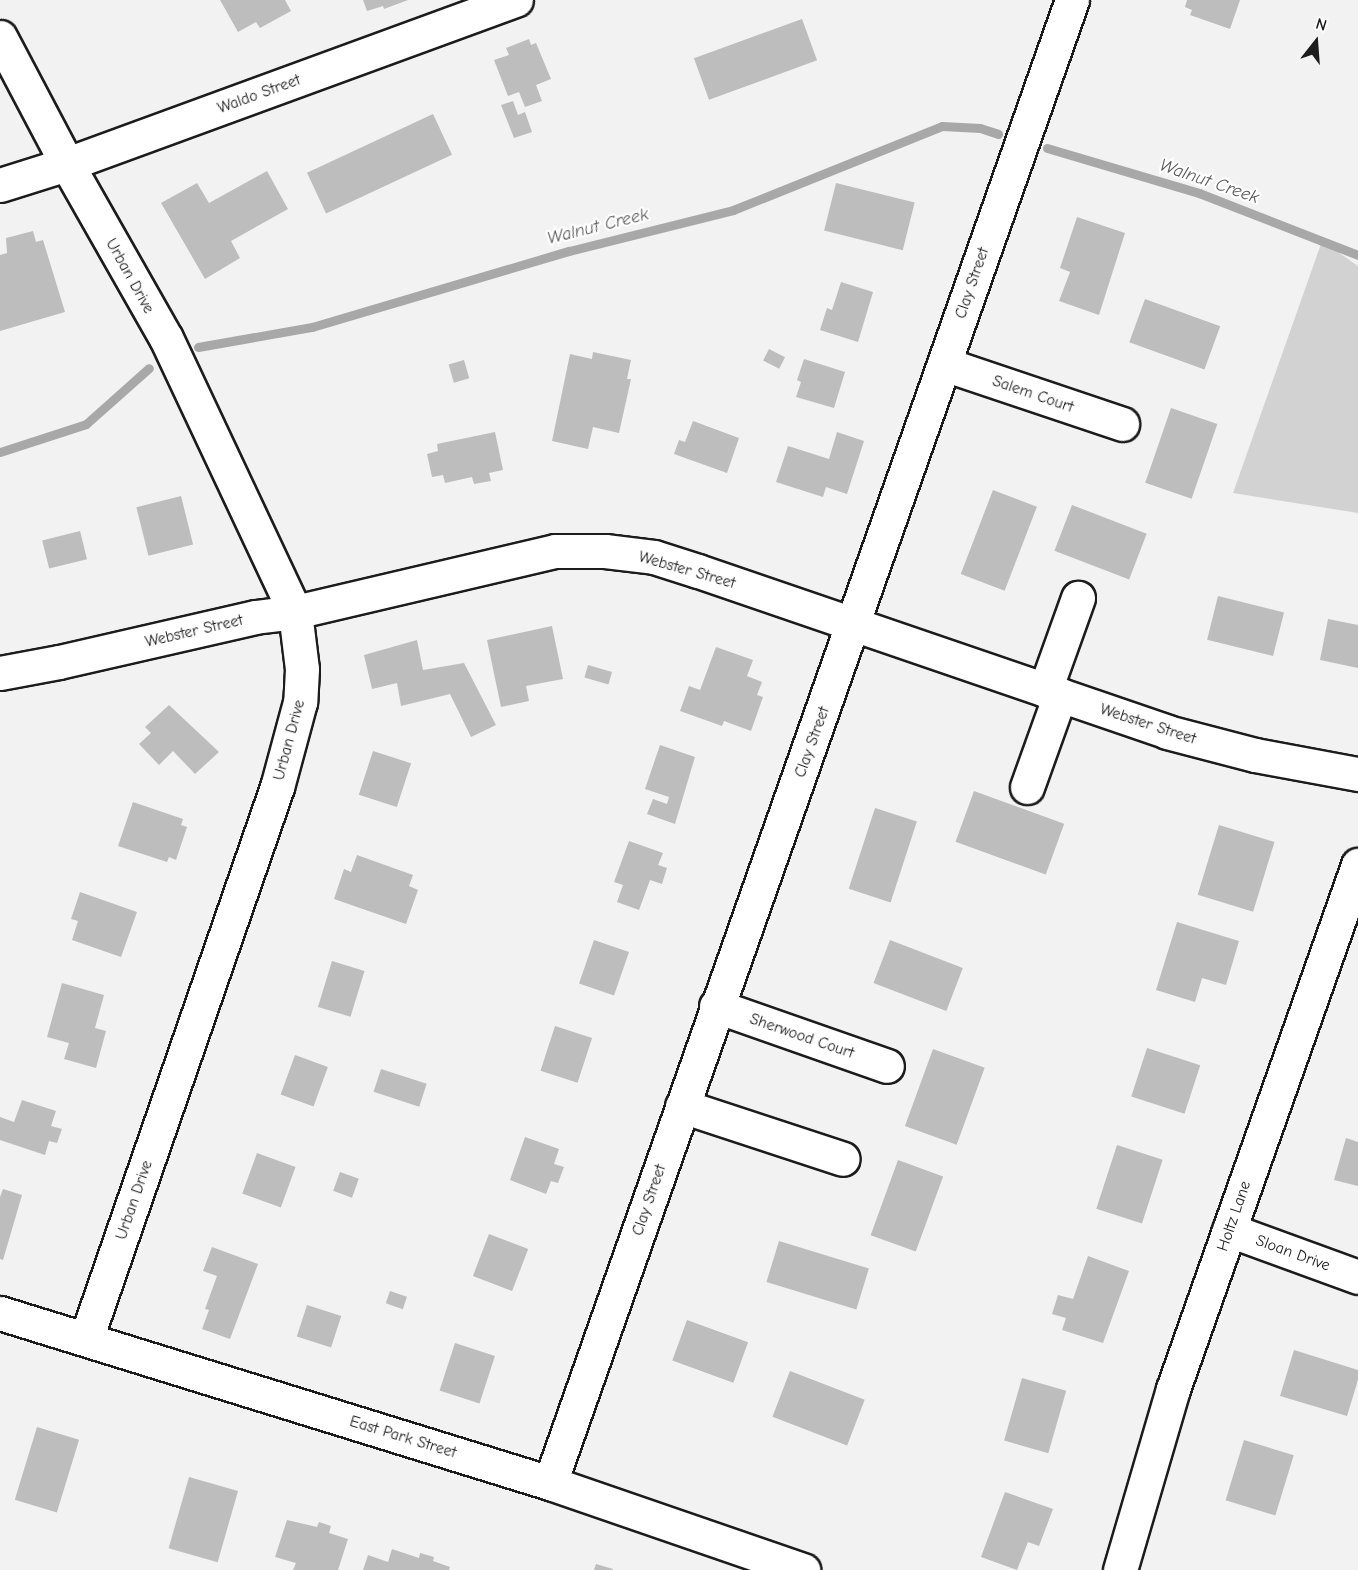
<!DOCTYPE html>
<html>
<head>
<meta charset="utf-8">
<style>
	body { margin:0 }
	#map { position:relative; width:1358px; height:1570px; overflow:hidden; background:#f2f2f2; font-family:"Comic Neue",sans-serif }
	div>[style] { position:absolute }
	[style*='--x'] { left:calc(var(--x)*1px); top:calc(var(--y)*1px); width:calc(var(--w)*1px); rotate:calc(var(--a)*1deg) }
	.green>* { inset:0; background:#d2d2d2 }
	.stream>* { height:9px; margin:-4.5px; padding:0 4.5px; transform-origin:4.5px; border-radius:4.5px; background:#a8a8a8 }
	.building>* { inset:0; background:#bdbdbd; transform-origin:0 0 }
	.roads { filter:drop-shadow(2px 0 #1c1c1c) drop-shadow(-2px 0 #1c1c1c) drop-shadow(0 2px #1c1c1c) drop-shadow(0 -2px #1c1c1c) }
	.minor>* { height:33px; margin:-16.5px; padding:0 16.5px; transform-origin:16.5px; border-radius:16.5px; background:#fff }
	span { translate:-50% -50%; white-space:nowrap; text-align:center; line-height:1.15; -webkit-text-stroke:4.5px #fff; paint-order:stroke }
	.street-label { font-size:16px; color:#1c1c1c }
	.water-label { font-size:18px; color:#5b5b5b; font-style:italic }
	.north { position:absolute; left:1286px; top:12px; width:60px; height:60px; -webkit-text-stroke:4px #fff; paint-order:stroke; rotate:17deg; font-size:16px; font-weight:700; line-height:24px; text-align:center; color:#1c1c1c }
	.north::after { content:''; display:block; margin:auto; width:21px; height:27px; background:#1c1c1c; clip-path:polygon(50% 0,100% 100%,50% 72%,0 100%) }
</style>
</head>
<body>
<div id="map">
	<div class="green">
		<i style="clip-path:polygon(1322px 241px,1358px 266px,1358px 513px,1233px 493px)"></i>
	</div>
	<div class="stream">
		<i style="--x:1047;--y:148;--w:159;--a:16.5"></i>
		<i style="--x:1199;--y:193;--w:171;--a:21.3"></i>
		<i style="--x:198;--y:347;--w:116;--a:-10"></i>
		<i style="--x:312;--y:327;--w:268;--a:-16.5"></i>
		<i style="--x:569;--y:251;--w:169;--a:-14"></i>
		<i style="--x:733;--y:210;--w:225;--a:-21.9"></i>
		<i style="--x:942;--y:126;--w:38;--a:3"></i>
		<i style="--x:980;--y:128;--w:19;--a:18"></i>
		<i style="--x:0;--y:452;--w:90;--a:-18"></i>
		<i style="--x:86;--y:424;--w:84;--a:-41.6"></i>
	</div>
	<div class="building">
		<i style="clip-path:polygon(220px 0,285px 0,291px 11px,260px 28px,256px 22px,238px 32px)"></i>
		<i style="clip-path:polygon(363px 0,408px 0,384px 9px,383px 6px,367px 11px)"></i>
		<i style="clip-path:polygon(1187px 0,1240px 0,1230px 29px,1190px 15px,1192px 10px,1185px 7px)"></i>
		<i style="left:802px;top:19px;width:44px;height:115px;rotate:70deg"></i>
		<i style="clip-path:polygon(529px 39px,531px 45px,536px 43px,551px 79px,536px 85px,542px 101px,525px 107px,519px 92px,508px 96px,494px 60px,509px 55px,506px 48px)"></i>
		<i style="clip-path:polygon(513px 101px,518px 115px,525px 112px,532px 132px,514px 138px,501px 105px)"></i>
		<i style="left:433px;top:114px;width:45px;height:139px;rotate:65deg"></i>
		<i style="clip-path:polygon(267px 171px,288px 209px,231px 241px,240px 258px,205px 279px,161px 203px,197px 183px,209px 203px)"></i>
		<i style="left:836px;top:183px;width:81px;height:49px;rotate:14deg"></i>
		<i style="clip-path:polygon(1077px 217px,1125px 233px,1099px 315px,1059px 301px,1070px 272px,1060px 268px)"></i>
		<i style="clip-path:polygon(33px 231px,36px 242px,43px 240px,65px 312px,0 331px,0 255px,7px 253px,6px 238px)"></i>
		<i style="clip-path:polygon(841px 282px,873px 292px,858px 342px,820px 330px,827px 308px,832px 310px)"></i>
		<i style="left:1145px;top:299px;width:80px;height:46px;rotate:20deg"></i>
		<i style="left:769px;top:349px;width:18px;height:13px;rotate:27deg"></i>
		<i style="clip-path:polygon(593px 352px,631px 360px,627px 379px,631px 379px,619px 433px,593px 427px,588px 449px,552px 441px,570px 354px,592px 359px)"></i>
		<i style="clip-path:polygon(804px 359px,845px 372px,834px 408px,796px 397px,801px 382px,797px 380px)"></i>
		<i style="left:464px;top:360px;width:19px;height:16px;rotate:74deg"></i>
		<i style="left:1171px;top:408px;width:49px;height:79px;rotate:19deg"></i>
		<i style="clip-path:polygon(693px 421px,739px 438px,727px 473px,674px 454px,679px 440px,685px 442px)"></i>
		<i style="clip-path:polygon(495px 432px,503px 470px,489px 473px,491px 481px,474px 484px,472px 477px,445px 483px,443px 475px,432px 477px,427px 454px,438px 451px,437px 444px)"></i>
		<i style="clip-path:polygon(837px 432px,864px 441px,847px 494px,826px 487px,823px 497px,776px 482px,788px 446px,829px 459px)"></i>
		<i style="left:993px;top:490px;width:47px;height:90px;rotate:21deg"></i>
		<i style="left:181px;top:496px;width:50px;height:46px;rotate:76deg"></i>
		<i style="left:1072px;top:505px;width:80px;height:49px;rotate:21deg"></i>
		<i style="left:80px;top:531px;width:29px;height:39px;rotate:76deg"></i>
		<i style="left:1218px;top:596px;width:68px;height:45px;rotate:14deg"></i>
		<i style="clip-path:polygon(1328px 619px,1358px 625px,1358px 668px,1320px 660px)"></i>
		<i style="clip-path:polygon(552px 626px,563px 679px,526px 686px,529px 701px,501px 707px,487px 640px)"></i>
		<i style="clip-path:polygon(417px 640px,423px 670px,464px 663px,496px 725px,471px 737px,450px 694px,401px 706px,397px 683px,372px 689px,364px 655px)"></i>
		<i style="clip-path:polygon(716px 647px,753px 660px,747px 676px,762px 682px,757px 695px,763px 697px,751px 731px,724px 721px,722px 726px,680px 711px,689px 686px,700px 690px)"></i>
		<i style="left:588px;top:665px;width:25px;height:13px;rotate:16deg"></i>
		<i style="clip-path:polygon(169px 705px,219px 752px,195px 774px,173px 751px,159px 765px,139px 744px,151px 733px,145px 727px)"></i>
		<i style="clip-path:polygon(660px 745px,695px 757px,675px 824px,647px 814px,653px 799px,667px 804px,669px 797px,645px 789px)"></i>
		<i style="left:373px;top:751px;width:40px;height:46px;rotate:18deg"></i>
		<i style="left:974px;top:791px;width:96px;height:54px;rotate:20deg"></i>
		<i style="clip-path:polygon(133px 802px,183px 819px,181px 825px,187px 827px,176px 860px,169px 857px,167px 862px,118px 846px)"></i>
		<i style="left:875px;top:808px;width:44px;height:85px;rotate:18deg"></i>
		<i style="left:1219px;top:825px;width:58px;height:73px;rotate:17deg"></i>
		<i style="clip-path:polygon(629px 841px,663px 853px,658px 865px,667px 868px,662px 884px,650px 880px,639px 910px,617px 902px,623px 885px,614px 882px)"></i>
		<i style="clip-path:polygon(357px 855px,413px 875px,409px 886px,418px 890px,406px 924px,334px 899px,344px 869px,351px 872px)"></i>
		<i style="clip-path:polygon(80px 892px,137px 912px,121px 957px,72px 940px,78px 921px,71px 919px)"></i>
		<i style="clip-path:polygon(1177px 922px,1239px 941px,1226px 985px,1202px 978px,1195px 1002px,1156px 990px)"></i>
		<i style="left:594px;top:940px;width:37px;height:46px;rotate:19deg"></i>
		<i style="left:890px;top:940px;width:78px;height:46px;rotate:21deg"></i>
		<i style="left:332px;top:961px;width:34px;height:48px;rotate:17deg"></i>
		<i style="clip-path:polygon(62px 983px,104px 995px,95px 1028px,106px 1031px,96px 1068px,64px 1059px,69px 1043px,47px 1037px)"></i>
		<i style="left:555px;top:1026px;width:39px;height:47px;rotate:18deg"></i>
		<i style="left:1147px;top:1048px;width:56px;height:51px;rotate:18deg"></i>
		<i style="left:933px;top:1049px;width:55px;height:82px;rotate:20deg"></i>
		<i style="left:295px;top:1055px;width:35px;height:42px;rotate:20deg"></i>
		<i style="left:381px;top:1069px;width:48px;height:24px;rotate:18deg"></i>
		<i style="clip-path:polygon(22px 1100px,56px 1111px,51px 1126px,62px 1129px,57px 1143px,49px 1141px,45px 1155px,0 1140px,0 1117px,14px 1122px)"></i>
		<i style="clip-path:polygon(525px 1137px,559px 1149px,554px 1164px,564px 1167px,558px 1183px,551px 1181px,546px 1194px,510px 1180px)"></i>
		<i style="clip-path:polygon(1346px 1138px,1358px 1142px,1358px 1186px,1334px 1180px)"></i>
		<i style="left:1117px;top:1145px;width:48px;height:67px;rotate:18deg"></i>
		<i style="left:257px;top:1153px;width:41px;height:43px;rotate:20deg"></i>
		<i style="left:898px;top:1160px;width:48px;height:80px;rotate:20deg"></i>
		<i style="left:340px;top:1172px;width:20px;height:20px;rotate:20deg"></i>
		<i style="clip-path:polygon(3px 1189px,22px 1195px,3px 1260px,0 1259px,0 1197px)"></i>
		<i style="left:489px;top:1234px;width:42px;height:45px;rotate:21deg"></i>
		<i style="left:779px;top:1241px;width:94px;height:43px;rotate:17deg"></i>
		<i style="clip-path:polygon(212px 1247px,258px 1264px,230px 1339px,202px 1329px,209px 1310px,205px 1309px,217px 1276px,203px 1271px)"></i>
		<i style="clip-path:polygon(1088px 1256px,1129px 1271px,1103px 1343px,1062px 1330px,1066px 1318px,1052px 1314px,1058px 1295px,1073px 1299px)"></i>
		<i style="left:390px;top:1291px;width:18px;height:13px;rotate:19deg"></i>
		<i style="left:307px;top:1305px;width:36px;height:33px;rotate:18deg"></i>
		<i style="left:687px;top:1320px;width:65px;height:43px;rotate:20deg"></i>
		<i style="left:455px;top:1343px;width:42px;height:50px;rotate:18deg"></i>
		<i style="clip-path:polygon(1294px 1350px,1358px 1370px,1358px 1380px,1347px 1416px,1280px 1396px)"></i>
		<i style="left:790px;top:1371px;width:80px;height:49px;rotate:21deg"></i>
		<i style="left:1022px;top:1378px;width:46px;height:65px;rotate:16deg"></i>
		<i style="left:37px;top:1427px;width:44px;height:76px;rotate:17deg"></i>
		<i style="left:1244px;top:1440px;width:52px;height:63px;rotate:17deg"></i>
		<i style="left:189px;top:1477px;width:51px;height:74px;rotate:16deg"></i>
		<i style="clip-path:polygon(1005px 1492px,1053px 1509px,1039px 1546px,1028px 1542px,1017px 1570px,981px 1557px)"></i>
		<i style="clip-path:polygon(287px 1520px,317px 1527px,319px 1522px,331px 1526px,329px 1533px,348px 1539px,338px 1570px,293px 1570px,296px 1563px,275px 1557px)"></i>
		<i style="clip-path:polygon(392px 1549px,419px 1558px,420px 1553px,434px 1557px,433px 1561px,450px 1567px,449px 1570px,363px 1570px,368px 1555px,388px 1562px)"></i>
		<i style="clip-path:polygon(596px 1564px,613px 1569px,613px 1570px,594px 1570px)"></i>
	</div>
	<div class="roads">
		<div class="minor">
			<i style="--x:0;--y:37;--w:144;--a:62.2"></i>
			<i style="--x:67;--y:164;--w:200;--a:60.4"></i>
			<i style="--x:166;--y:338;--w:303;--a:64.8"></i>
			<i style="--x:295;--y:612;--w:57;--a:83"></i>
			<i style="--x:302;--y:669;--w:33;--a:93"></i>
			<i style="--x:300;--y:702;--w:88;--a:105.1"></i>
			<i style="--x:277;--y:787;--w:584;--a:109.09"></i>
			<i style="--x:0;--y:185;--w:70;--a:-17.4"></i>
			<i style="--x:67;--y:164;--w:478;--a:-20.1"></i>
			<i style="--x:944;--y:364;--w:188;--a:18.6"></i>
			<i style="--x:0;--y:673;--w:60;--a:-10.6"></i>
			<i style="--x:59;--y:662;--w:201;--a:-12.9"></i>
			<i style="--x:255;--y:617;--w:40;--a:-7.1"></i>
			<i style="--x:295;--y:612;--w:267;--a:-13.2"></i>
			<i style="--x:555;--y:551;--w:50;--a:0"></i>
			<i style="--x:605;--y:551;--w:49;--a:7"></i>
			<i style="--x:654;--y:557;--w:46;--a:17.7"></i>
			<i style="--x:698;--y:571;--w:496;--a:18.9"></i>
			<i style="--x:1167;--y:732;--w:91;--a:14.6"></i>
			<i style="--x:1255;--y:755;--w:105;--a:10.5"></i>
			<i style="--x:1045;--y:690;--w:98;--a:-70.3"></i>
			<i style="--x:1027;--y:787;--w:98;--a:-70.3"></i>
			<i style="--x:716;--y:1006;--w:181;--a:19.3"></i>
			<i style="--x:682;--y:1106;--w:169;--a:18.2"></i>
			<i style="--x:1229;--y:1230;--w:137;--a:20"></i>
			<i style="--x:0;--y:1313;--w:576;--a:17.18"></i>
			<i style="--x:550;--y:1483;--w:268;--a:19"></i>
			<i style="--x:550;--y:1483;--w:1572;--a:-70.61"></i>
			<i style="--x:1120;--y:1570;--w:189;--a:-73.7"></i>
			<i style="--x:1173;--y:1389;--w:556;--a:-70.55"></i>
		</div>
	</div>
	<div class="street-label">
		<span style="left:259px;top:94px;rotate:-20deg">Waldo Street</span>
		<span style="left:130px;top:276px;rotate:61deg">Urban Drive</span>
		<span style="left:972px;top:283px;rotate:-71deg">Clay Street</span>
		<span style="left:1033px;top:394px;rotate:19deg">Salem Court</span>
		<span style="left:687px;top:570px;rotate:16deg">Webster Street</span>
		<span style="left:194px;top:631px;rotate:-13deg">Webster Street</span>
		<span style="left:1148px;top:724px;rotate:18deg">Webster Street</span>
		<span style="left:289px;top:740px;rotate:-75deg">Urban Drive</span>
		<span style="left:812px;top:742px;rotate:-70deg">Clay Street</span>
		<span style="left:802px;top:1036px;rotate:19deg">Sherwood Court</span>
		<span style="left:134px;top:1200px;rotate:-71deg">Urban Drive</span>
		<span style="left:649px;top:1200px;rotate:-71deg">Clay Street</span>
		<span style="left:1234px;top:1216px;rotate:-71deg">Holtz Lane</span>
		<span style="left:1293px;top:1253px;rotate:20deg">Sloan Drive</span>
		<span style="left:403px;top:1437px;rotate:17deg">East Park Street</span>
	</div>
	<div class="water-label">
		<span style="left:1209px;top:182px;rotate:19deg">Walnut Creek</span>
		<span style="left:598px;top:227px;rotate:-14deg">Walnut Creek</span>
	</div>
	<div class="north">N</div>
</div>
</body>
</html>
